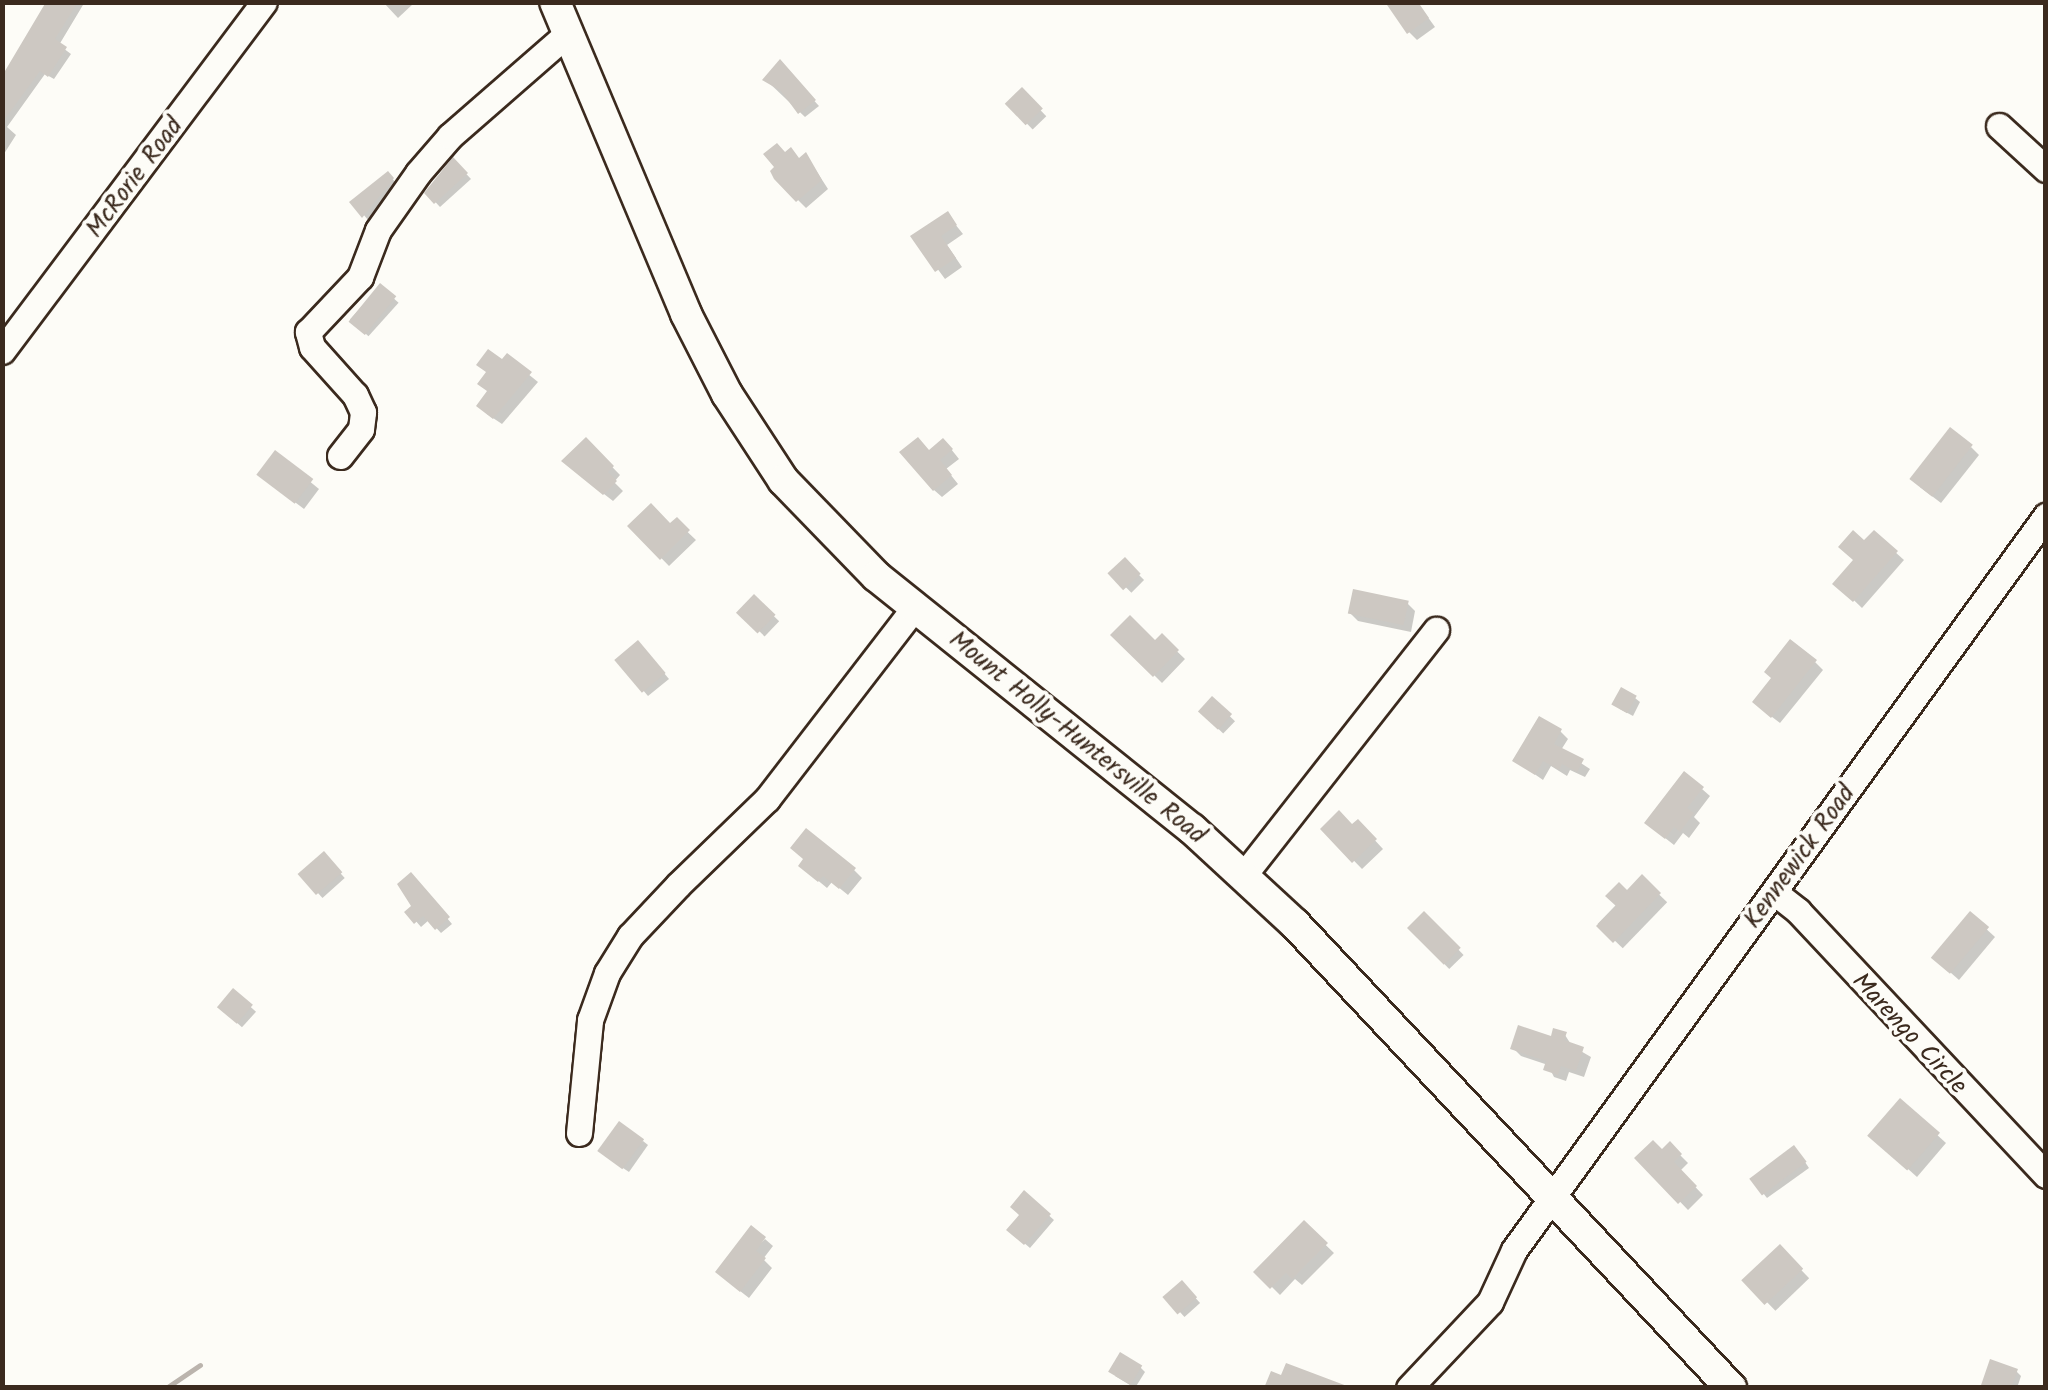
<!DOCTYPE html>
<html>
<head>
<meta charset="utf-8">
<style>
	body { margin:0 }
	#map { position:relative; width:2048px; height:1390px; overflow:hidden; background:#fdfcf7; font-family:Kalam,sans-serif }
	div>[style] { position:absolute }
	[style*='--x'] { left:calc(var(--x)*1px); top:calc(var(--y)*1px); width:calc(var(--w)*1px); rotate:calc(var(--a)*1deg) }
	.shadow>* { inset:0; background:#0003; transform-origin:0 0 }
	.stream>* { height:5px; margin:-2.5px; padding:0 2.5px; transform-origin:2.5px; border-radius:2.5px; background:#bbb4ad }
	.building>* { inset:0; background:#cdc8c2; transform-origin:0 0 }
	.roads { filter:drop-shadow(2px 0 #3b2a1e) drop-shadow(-2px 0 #3b2a1e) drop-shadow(0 2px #3b2a1e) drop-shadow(0 -2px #3b2a1e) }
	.minor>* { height:25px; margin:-12.5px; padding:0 12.5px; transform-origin:12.5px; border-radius:12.5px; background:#fdfcf7 }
	.major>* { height:30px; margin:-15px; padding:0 15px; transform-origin:15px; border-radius:15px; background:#fdfcf7 }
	span { translate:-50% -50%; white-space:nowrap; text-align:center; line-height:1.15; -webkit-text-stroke:8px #fdfcf7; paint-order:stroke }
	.street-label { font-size:25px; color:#3b2a1e }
	.frame { position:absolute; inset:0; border:5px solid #3b2a1e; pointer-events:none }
</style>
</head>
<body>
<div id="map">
	<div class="shadow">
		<i style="clip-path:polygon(49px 2px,83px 5px,59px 45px,71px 54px,54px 79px,45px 74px,7px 127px,16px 135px,2px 157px,2px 80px)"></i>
		<i style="clip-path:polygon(383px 2px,412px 2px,413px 4px,398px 18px)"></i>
		<i style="clip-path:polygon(1417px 2px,1435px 27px,1417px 40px,1409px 32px)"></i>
		<i style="clip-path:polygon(780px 63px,819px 106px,805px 117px,766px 80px)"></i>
		<i style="left:1022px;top:91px;width:35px;height:19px;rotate:46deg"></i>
		<i style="clip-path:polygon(785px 155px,800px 160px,806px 155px,828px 189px,806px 208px,776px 178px)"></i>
		<i style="clip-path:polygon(454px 161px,471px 179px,440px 207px,427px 193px)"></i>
		<i style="clip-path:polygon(388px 174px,398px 185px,368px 220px,353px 202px)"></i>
		<i style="clip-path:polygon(947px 214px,963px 234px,947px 245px,962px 267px,945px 279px,914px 237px)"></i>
		<i style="left:380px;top:286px;width:25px;height:45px;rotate:42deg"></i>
		<i style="clip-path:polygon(507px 357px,538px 382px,502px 424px,487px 414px,488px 373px)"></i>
		<i style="clip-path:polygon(586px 440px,620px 475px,614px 482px,623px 491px,613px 501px,572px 469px)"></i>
		<i style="clip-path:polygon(1971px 447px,1979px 455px,1941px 503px,1920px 487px)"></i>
		<i style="clip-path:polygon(951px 449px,959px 459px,946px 469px,958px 484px,942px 497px,934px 490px,929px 453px)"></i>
		<i style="clip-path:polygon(275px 453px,319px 489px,304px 509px,267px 481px)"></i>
		<i style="clip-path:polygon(676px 521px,696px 540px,669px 566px,630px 526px,670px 527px)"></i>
		<i style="clip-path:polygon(1874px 533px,1904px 560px,1862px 608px,1836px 583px)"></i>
		<i style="left:1125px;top:561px;width:27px;height:18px;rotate:45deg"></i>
		<i style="left:754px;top:597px;width:35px;height:21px;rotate:44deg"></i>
		<i style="clip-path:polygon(1407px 603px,1415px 611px,1411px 632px,1358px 621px,1350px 613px)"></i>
		<i style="clip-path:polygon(1114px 635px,1155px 644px,1162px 637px,1185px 659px,1162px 683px)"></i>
		<i style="clip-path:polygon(643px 648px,669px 679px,648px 696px,617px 660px)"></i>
		<i style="clip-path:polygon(1815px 662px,1823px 670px,1780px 723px,1763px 710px)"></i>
		<i style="clip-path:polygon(1635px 698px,1640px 702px,1633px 716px,1620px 709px)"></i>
		<i style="left:1212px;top:699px;width:32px;height:17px;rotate:44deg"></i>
		<i style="clip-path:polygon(1560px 731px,1568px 739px,1561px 750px,1590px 769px,1585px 777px,1570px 770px,1567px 776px,1551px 766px,1543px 780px,1516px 761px)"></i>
		<i style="clip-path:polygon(1702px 789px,1710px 796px,1694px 817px,1700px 823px,1689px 838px,1683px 833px,1674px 845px,1655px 830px)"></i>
		<i style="clip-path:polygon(1358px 822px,1383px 849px,1362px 869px,1323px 829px,1352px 827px)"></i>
		<i style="left:324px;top:855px;width:31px;height:30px;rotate:48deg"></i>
		<i style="clip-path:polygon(854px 870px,862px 878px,848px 895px,832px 882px,827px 888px,809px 873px)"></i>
		<i style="clip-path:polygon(411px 875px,452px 924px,441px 933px,429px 920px,421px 927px,408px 912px,414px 907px)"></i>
		<i style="left:1642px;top:878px;width:35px;height:64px;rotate:44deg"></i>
		<i style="left:1424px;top:914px;width:57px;height:20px;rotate:46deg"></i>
		<i style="clip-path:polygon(1971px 915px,1995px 937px,1959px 980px,1942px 965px)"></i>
		<i style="left:233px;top:991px;width:31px;height:21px;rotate:42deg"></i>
		<i style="clip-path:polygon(1565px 1035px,1572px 1046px,1591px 1057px,1584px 1077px,1569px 1072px,1566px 1081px,1554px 1077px,1548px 1065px,1521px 1056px,1513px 1048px)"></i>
		<i style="clip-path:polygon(1900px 1101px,1946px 1143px,1917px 1177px,1879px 1143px)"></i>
		<i style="clip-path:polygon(643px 1141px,648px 1145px,629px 1172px,605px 1156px)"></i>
		<i style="clip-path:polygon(1670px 1145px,1688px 1163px,1680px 1171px,1703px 1195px,1688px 1210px,1638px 1158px,1662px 1152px)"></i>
		<i style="clip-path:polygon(1799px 1153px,1809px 1168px,1767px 1198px,1763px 1193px)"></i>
		<i style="clip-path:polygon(1025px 1194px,1054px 1220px,1030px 1248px,1009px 1230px,1022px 1215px)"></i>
		<i style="clip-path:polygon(1304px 1224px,1334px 1253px,1302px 1285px,1295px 1279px,1280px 1295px,1257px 1272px)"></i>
		<i style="clip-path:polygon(765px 1239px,773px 1246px,763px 1259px,772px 1268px,749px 1298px,726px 1280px)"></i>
		<i style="left:1780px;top:1248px;width:42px;height:47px;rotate:46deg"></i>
		<i style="left:1182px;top:1283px;width:27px;height:21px;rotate:48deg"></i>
		<i style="clip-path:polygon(1140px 1367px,1145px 1372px,1135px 1388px,1115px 1376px)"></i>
		<i style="clip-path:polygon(2016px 1371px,2021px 1376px,2017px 1388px,1986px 1388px)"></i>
	</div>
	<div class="stream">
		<i style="--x:166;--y:1388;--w:41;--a:-34.1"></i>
	</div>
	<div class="building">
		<i style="clip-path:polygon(46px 2px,78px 2px,55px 39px,67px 47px,48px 77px,40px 71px,2px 123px,2px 76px)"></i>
		<i style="clip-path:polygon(1385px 2px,1418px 2px,1429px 18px,1407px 34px)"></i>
		<i style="clip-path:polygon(780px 59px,816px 100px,798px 114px,781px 91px,762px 80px)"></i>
		<i style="left:1022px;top:87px;width:30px;height:24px;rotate:46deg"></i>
		<i style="clip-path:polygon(777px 143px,785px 152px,791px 147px,799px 158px,806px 152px,822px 180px,796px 202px,774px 179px,770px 171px,774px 167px,763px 154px)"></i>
		<i style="clip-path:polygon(453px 157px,468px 173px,434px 204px,424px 193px)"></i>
		<i style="clip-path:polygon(388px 171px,394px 178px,362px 218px,349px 202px)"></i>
		<i style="clip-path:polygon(948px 211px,957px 225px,941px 236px,956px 258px,935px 272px,910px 236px)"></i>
		<i style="left:380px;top:283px;width:21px;height:50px;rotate:39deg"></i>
		<i style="clip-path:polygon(488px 349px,502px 359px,507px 353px,532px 372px,493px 419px,476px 406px,487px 391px,477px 384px,486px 372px,476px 365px)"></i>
		<i style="left:1950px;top:427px;width:29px;height:66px;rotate:38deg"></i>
		<i style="clip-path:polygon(586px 437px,614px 466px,608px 472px,617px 481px,603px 495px,561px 461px)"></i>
		<i style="clip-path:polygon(918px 437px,929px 450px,943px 438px,953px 449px,940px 460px,952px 475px,933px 491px,899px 452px)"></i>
		<i style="left:275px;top:450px;width:48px;height:31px;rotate:37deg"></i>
		<i style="clip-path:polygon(651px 503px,670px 523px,677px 517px,690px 530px,660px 560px,627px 526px)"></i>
		<i style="clip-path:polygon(1853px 530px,1864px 540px,1874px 530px,1898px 551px,1853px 602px,1832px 584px,1853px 560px,1838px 547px)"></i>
		<i style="left:1125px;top:557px;width:23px;height:24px;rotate:47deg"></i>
		<i style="left:1353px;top:589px;width:57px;height:25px;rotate:12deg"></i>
		<i style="left:754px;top:594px;width:30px;height:26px;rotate:44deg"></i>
		<i style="clip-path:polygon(1130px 615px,1155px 640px,1162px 633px,1179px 650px,1153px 677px,1110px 635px)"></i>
		<i style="clip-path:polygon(1790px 639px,1817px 660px,1771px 718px,1752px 702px,1771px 678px,1764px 672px)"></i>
		<i style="left:638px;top:640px;width:43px;height:31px;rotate:50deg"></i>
		<i style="left:1621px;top:687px;width:18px;height:20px;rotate:29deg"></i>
		<i style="left:1212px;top:696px;width:27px;height:21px;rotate:42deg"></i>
		<i style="clip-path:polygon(1539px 716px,1562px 729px,1554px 744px,1584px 759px,1577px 772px,1562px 764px,1559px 770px,1543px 761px,1535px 775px,1512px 761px)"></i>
		<i style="clip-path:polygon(1684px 771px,1704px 787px,1687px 808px,1694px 813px,1680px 832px,1674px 827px,1665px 839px,1644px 823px)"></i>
		<i style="clip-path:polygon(1339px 810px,1352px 824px,1358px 819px,1377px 839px,1352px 863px,1320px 829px)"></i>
		<i style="clip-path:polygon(806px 828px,856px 868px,839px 889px,823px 876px,818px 882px,798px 866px,803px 859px,790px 848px)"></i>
		<i style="left:324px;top:851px;width:28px;height:35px;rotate:49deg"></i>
		<i style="clip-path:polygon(411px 872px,450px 917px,435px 930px,423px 916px,414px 924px,404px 912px,411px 906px,397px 884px)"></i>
		<i style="clip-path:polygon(1642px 874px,1661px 893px,1613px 943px,1596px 926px,1616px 906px,1605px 896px,1619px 882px,1627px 890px)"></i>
		<i style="left:1424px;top:911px;width:52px;height:24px;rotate:45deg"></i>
		<i style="left:1970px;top:911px;width:25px;height:61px;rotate:40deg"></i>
		<i style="left:233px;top:988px;width:26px;height:25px;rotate:40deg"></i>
		<i style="clip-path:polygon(1518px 1025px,1551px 1036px,1553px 1028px,1567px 1032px,1564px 1040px,1584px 1047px,1576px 1071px,1561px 1066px,1558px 1075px,1543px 1070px,1546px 1061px,1510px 1049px)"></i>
		<i style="left:1900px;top:1098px;width:53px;height:50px;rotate:41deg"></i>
		<i style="left:619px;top:1121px;width:31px;height:37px;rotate:36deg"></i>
		<i style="clip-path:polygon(1653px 1140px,1662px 1149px,1670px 1141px,1682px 1154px,1674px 1162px,1697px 1186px,1678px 1204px,1634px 1158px)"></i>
		<i style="left:1794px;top:1145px;width:21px;height:56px;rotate:53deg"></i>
		<i style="clip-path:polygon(1024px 1190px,1051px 1214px,1024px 1245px,1006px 1230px,1019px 1215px,1010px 1207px)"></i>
		<i style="clip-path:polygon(1304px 1220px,1328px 1243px,1292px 1279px,1286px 1273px,1270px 1289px,1253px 1272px)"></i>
		<i style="clip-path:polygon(751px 1225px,766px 1237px,756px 1251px,766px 1258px,740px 1292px,715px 1272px)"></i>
		<i style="left:1780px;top:1244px;width:34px;height:53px;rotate:47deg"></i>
		<i style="left:1182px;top:1280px;width:23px;height:26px;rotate:49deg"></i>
		<i style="left:1120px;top:1352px;width:26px;height:23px;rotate:31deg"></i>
		<i style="clip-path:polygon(1990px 1359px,2018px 1369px,2011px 1388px,1980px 1388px)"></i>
		<i style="clip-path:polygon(1286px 1363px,1347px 1386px,1346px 1388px,1264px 1388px,1271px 1371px,1281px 1375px)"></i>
	</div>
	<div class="roads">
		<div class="minor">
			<i style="--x:1999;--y:126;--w:64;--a:42.5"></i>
			<i style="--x:2;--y:351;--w:436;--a:-53.1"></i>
			<i style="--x:340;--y:456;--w:34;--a:-52"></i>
			<i style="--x:361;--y:429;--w:17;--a:-83"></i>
			<i style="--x:363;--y:412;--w:19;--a:-115"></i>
			<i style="--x:355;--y:395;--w:64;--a:-131.9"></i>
			<i style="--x:312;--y:347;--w:16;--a:-105"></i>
			<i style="--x:308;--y:332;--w:76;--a:-46.6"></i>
			<i style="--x:360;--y:277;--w:50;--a:-69"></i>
			<i style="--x:378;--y:230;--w:70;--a:-54.9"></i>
			<i style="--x:418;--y:173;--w:49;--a:-49.1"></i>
			<i style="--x:450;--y:136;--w:157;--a:-41.1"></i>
			<i style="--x:1243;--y:876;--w:313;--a:-51.9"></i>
			<i style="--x:1774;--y:892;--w:31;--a:38"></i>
			<i style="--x:1798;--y:911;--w:362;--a:46.8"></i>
			<i style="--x:579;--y:1133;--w:114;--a:-84.4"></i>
			<i style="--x:590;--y:1020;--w:50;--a:-70.1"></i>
			<i style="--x:607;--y:973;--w:44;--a:-58.1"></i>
			<i style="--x:630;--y:936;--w:70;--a:-46.7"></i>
			<i style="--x:678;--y:885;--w:124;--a:-44"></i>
			<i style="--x:767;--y:799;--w:241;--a:-52.4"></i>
			<i style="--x:1409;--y:1388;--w:118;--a:-46.7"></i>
			<i style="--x:1490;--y:1302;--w:57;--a:-65.2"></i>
			<i style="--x:1514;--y:1250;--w:907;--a:-54.07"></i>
		</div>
		<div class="major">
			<i style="--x:555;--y:2;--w:338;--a:67.2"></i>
			<i style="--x:686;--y:314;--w:90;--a:62.9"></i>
			<i style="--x:727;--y:394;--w:103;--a:56.9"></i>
			<i style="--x:783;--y:480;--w:134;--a:45.9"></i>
			<i style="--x:876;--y:576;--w:405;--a:38.7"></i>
			<i style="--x:1192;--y:829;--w:140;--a:42.7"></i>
			<i style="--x:1295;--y:924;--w:637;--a:46.78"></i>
		</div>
	</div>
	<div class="street-label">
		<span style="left:135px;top:178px;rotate:-53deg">McRorie Road</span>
		<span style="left:1077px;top:738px;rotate:39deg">Mount Holly-Huntersville Road</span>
		<span style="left:1800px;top:857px;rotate:-54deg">Kennewick Road</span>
		<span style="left:1909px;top:1034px;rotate:47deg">Marengo Circle</span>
	</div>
	<div class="frame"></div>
</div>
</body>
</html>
